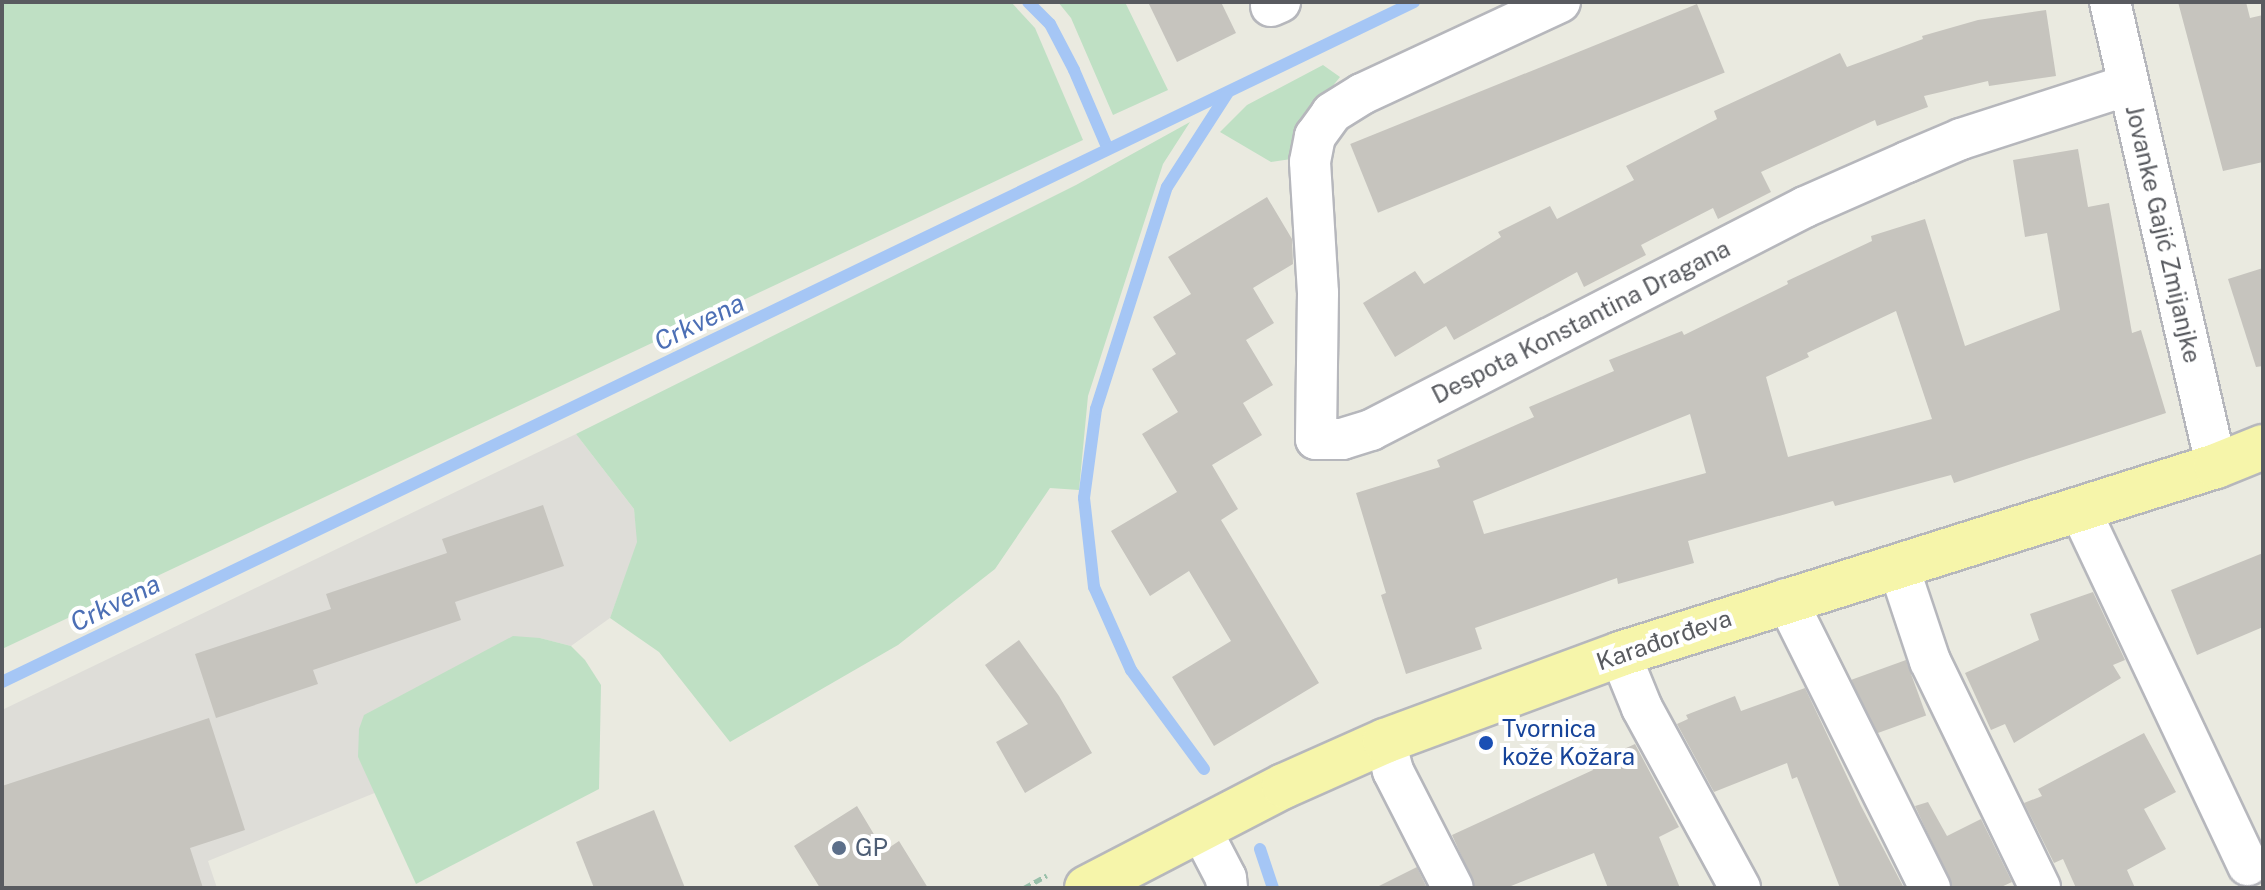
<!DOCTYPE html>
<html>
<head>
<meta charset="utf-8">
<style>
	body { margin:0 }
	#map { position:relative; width:2265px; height:890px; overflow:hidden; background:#eaeae0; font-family:"Public Sans",sans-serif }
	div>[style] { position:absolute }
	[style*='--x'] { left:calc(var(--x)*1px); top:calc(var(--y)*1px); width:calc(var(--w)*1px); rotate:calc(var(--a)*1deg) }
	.industrial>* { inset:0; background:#deddd8 }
	.green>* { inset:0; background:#bfe0c4 }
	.stream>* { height:12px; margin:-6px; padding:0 6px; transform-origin:6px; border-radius:6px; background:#a5c6f5 }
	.building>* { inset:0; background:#c6c4be; transform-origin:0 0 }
	.path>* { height:5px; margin-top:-2.5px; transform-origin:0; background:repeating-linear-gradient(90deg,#99c0aa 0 8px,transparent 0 12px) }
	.roads { filter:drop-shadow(2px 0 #b6b7bc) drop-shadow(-2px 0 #b6b7bc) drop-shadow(0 2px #b6b7bc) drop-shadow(0 -2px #b6b7bc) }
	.minor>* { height:40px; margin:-20px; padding:0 20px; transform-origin:20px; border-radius:20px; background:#fff }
	.major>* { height:44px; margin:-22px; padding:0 22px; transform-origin:22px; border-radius:22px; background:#f6f5aa }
	.dots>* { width:22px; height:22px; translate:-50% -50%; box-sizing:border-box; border:4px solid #fff; border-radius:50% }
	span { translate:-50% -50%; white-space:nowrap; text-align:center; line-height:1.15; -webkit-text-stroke:8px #fff; paint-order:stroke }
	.street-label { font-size:24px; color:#595b60 }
	.transit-label { font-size:24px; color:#164399 }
	.left { translate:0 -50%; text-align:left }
	.service-label { font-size:24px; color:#4e5e75 }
	.water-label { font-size:26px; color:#4c6fb5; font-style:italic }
	.frame { position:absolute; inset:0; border:4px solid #595b60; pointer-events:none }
</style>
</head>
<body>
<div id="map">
	<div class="industrial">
		<i style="clip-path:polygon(576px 434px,634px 509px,638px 542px,610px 618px,571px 646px,540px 638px,358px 757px,377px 792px,208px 861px,217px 888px,2px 888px,2px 710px)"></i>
	</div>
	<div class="green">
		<i style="clip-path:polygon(2px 2px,1011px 2px,1035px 28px,1083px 140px,2px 649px)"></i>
		<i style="clip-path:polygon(1058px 2px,1125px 2px,1168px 90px,1113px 115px,1071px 18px)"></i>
		<i style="clip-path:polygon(1323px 65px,1340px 77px,1310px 114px,1298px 158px,1271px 162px,1220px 132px,1247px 105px)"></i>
		<i style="clip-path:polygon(1190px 122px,1163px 164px,1088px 396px,1079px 490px,1050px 488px,995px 569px,898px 645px,730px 742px,659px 652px,610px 618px,637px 542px,634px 509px,576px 434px,1076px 185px)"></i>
		<i style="clip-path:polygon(513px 636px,540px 638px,571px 646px,585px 660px,601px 685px,599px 789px,416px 884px,358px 757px,359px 729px,364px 715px)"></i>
	</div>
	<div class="stream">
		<i style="--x:1028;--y:2;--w:31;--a:45"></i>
		<i style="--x:1050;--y:24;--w:52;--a:62.4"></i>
		<i style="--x:1074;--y:70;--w:84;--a:66.8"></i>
		<i style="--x:2;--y:682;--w:1567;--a:-25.71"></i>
		<i style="--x:1204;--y:769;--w:123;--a:-126.4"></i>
		<i style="--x:1131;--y:670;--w:91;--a:-114"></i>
		<i style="--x:1094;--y:587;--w:90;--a:-96.4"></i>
		<i style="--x:1084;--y:498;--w:90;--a:-82.3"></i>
		<i style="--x:1096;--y:409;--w:233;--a:-72.3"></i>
		<i style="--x:1167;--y:187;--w:111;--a:-57.2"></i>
		<i style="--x:1260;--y:849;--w:41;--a:71.6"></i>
	</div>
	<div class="building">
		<i style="clip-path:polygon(1148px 2px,1221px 2px,1236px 33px,1177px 62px)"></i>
		<i style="clip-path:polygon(2178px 2px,2246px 2px,2250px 18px,2263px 15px,2263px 162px,2223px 171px)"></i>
		<i style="left:1697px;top:4px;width:74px;height:374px;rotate:68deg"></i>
		<i style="clip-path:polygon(2046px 10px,2056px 76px,1989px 86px,1988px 81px,1924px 96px,1928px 107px,1877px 126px,1875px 120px,1761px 172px,1771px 192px,1718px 219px,1713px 208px,1641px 245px,1646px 255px,1584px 287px,1577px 272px,1454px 340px,1446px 326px,1395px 357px,1363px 303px,1415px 271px,1424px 284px,1501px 237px,1498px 232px,1550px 206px,1557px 219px,1634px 180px,1626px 166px,1717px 119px,1714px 111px,1840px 53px,1847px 67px,1923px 39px,1922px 36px,1978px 20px)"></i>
		<i style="clip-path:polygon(evenodd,2078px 149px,2088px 207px,2109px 203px,2132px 333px,2141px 330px,2166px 413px,1954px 483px,1951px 475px,1835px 506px,1833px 501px,1688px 541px,1694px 563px,1618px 584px,1617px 578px,1475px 628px,1482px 649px,1406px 674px,1381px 595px,1386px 593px,1356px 493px,1440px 467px,1437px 460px,1534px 417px,1529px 407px,1614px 371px,1609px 360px,1682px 331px,1684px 335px,1788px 284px,1787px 281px,1872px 241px,1871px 236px,1925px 219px,1965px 346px,2060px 310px,2047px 233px,2025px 237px,2013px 160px,2078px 149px,1896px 311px,1932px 419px,1788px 457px,1766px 377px,1809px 357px,1807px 353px,1896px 311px,2078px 149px,1690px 414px,1706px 473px,1484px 534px,1473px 501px,1690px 414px)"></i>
		<i style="clip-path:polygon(1267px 197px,1292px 239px,1293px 264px,1253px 288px,1274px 323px,1246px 340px,1273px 385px,1243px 403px,1262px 435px,1212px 465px,1238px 509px,1221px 520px,1319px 683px,1214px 746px,1172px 677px,1231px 641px,1189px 571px,1150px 596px,1111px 531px,1177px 492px,1142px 434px,1178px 412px,1152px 369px,1176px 354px,1153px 317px,1191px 294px,1168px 257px)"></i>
		<i style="clip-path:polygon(2263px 268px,2263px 366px,2256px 367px,2228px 279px)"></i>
		<i style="clip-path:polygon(543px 505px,564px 566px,455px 602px,461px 620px,313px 670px,318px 684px,216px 718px,195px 654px,331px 609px,326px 594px,447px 553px,442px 539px)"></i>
		<i style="clip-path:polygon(2263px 553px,2263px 627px,2197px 655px,2171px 590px)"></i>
		<i style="clip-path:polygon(2093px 592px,2125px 660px,2113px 665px,2121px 678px,2014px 743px,2005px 724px,1991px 730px,1965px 673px,2039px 640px,2030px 614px)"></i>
		<i style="clip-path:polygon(1019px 640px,1059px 696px,1092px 753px,1025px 793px,996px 742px,1028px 724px,985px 665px)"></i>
		<i style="left:1906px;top:660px;width:59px;height:58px;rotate:70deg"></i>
		<i style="clip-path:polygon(1805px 688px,1861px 806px,1904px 888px,1840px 888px,1797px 777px,1792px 779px,1787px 763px,1714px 792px,1677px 724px,1688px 719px,1686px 715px,1735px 696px,1741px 711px)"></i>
		<i style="clip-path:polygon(209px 718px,245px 830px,190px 848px,203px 888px,2px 888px,2px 786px)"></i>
		<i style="clip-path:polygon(2144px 733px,2176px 792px,2144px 809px,2166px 849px,2127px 870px,2135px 888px,2076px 888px,2063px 859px,2054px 863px,2024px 803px,2042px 796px,2038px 789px)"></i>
		<i style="clip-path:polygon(1635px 744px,1679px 827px,1659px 837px,1680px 888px,1608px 888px,1594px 853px,1506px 888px,1476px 888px,1452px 835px,1593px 770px,1591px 764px)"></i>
		<i style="clip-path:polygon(1928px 802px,1947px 836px,1981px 819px,2012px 882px,1999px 888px,1953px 888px,1915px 806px)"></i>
		<i style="clip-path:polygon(857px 806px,884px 851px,899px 841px,928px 888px,820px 888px,794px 846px)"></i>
		<i style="clip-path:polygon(654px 810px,685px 888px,594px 888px,576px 842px)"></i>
		<i style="clip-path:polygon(1417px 867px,1427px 888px,1375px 888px)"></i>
	</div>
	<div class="path">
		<i style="--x:1024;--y:888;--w:26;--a:-29"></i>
	</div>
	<div class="roads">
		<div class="minor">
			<i style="--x:1560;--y:2;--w:218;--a:155.1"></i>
			<i style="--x:1362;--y:94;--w:36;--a:148"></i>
			<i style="--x:1332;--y:113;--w:29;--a:126"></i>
			<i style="--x:1315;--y:136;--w:26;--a:101"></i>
			<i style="--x:1310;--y:162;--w:131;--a:86.5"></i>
			<i style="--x:1318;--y:293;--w:146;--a:90.8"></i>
			<i style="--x:1316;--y:439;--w:26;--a:0"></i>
			<i style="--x:1342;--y:439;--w:30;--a:-17"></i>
			<i style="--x:1371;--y:430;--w:488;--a:-27.2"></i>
			<i style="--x:1805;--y:207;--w:111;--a:-23.8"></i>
			<i style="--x:1907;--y:162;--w:59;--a:-23.1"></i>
			<i style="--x:1961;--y:139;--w:176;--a:-17.9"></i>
			<i style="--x:2110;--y:2;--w:476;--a:77.1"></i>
			<i style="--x:1271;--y:6;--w:10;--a:-24"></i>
			<i style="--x:2079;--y:508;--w:395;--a:64.7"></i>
			<i style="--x:1898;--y:565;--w:101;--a:71.6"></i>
			<i style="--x:1930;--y:661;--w:252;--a:64.1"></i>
			<i style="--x:1786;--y:599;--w:323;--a:63.5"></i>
			<i style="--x:1620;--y:654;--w:58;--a:67.8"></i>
			<i style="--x:1642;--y:708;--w:205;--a:61.4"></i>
			<i style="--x:1385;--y:741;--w:31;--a:75"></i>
			<i style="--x:1393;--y:771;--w:131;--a:62.9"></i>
			<i style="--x:1200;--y:828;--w:56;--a:62.5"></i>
			<i style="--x:1226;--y:878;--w:10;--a:84"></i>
		</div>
		<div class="major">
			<i style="--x:1087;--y:888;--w:222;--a:-27.4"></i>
			<i style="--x:1284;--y:786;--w:111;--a:-24"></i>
			<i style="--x:1385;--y:741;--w:251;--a:-20.3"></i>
			<i style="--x:1620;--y:654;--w:625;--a:-17.51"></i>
			<i style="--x:2216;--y:466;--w:51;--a:-22"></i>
		</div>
	</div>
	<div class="dots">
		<i style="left:1486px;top:743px;background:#1a4fb4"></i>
		<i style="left:839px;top:848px;background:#5c6f8a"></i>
	</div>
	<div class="street-label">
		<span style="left:2163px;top:234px;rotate:77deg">Jovanke Gajić Zmijanjke</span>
		<span style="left:1581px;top:322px;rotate:-27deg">Despota Konstantina Dragana</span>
		<span style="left:1664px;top:640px;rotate:-19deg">Karađorđeva</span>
	</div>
	<div class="transit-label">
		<span class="left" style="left:1502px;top:743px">Tvornica<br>kože Kožara</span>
	</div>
	<div class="service-label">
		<span class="left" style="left:855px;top:848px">GP</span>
	</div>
	<div class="water-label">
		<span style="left:699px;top:322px;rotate:-26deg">Crkvena</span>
		<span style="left:115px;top:603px;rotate:-26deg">Crkvena</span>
	</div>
	<div class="frame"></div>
</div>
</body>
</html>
